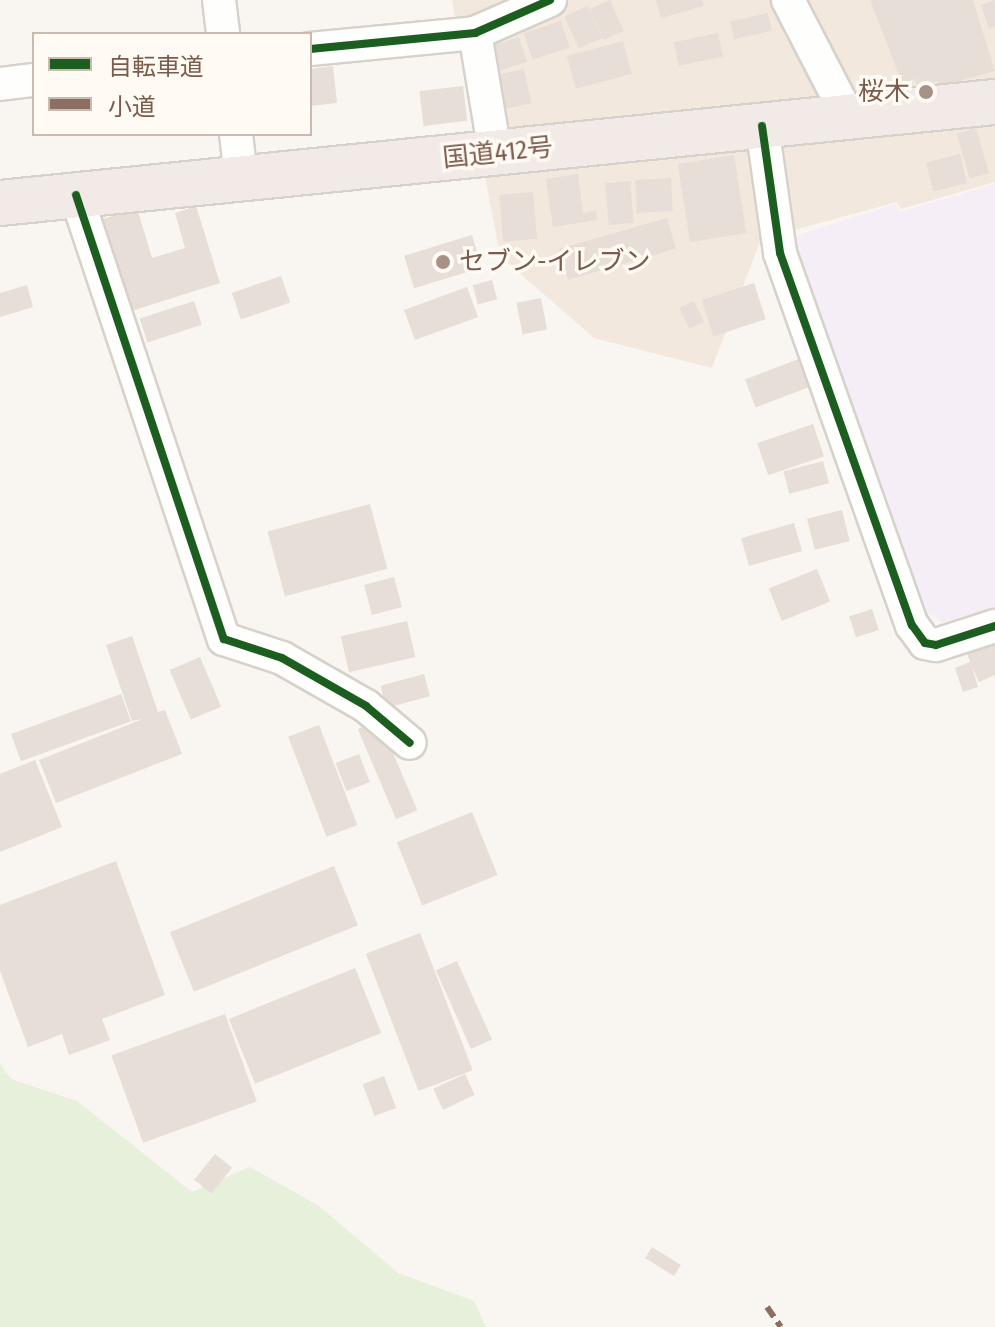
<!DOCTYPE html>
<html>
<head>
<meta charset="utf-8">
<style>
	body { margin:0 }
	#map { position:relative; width:995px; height:1327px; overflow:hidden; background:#f9f5f0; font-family:"Fira Sans Condensed","Noto Sans JP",sans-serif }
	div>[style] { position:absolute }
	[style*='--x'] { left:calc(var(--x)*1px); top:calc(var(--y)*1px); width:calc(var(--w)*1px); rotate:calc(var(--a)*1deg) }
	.residential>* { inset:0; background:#f2e8de }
	.education>* { inset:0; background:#f6eef6 }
	.green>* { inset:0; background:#e7f0db }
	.building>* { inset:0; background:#e6ded7; transform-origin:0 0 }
	.roads { filter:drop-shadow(2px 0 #d7d1cb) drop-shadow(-2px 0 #d7d1cb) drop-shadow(0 2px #d7d1cb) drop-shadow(0 -2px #d7d1cb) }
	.minor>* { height:32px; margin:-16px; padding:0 16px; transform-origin:16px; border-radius:16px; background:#fefefd }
	.highway>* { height:44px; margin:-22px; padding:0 22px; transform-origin:22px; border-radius:22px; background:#f2eae7 }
	.quiet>* { height:6px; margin-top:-3px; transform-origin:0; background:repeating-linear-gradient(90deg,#8d6e63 0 12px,transparent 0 18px) }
	.cycleway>* { height:8px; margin:-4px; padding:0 4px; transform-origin:4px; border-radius:4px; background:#1b5e20 }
	.dots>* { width:22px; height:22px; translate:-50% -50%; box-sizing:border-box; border:4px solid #fffaf3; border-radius:50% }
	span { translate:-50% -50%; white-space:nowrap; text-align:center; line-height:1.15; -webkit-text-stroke:7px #fffaf3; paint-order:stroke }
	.poi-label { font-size:26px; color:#7a5c4d }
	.right { translate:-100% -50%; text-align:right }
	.left { translate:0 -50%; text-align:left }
	.street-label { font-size:26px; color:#7a5c4d }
	.legend { position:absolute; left:32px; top:32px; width:280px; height:104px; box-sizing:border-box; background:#fffaf3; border:2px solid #cabbb1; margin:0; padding:10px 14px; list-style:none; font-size:24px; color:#7a5c4d }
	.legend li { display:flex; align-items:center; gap:16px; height:40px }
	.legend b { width:40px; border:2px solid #cabbb1 }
</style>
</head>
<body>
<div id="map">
	<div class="residential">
		<i style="clip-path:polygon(452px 0,995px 0,995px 182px,901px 209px,897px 202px,761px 239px,712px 368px,594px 338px,500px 256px)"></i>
	</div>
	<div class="education">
		<i style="clip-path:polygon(995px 184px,995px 607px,943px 622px,928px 613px,785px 239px,896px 204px,900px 212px)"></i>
	</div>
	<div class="green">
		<i style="clip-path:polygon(0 1064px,11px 1079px,77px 1101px,192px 1192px,250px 1167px,319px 1206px,398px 1273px,474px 1301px,486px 1327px,0 1327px)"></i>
	</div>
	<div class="building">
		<i style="left:610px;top:0;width:34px;height:22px;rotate:66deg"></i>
		<i style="clip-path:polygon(656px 0,702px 0,704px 6px,661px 18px)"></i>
		<i style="clip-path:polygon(870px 0,973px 0,995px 71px,939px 87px,938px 81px,918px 88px,915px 79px,902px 83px)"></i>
		<i style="clip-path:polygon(995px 0,995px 27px,989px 29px,981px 5px)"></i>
		<i style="left:588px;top:6px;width:35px;height:26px;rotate:66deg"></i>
		<i style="left:768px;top:13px;width:18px;height:39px;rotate:77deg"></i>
		<i style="left:561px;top:21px;width:28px;height:39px;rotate:72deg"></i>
		<i style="left:718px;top:33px;width:24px;height:45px;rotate:78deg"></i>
		<i style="left:519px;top:37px;width:26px;height:42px;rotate:72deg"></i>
		<i style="left:623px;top:41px;width:34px;height:58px;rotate:75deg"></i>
		<i style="clip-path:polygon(333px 66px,337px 103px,310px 106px,310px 69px)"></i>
		<i style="left:524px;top:69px;width:35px;height:42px;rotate:78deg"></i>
		<i style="left:463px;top:86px;width:35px;height:44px;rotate:83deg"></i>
		<i style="left:976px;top:128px;width:47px;height:20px;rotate:74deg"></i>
		<i style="left:960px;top:154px;width:30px;height:35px;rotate:76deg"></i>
		<i style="left:734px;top:155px;width:79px;height:57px;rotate:81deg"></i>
		<i style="clip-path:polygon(578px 174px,583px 213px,596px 211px,597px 220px,553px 227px,546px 179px)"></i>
		<i style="left:671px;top:178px;width:33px;height:36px;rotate:87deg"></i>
		<i style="left:630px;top:181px;width:42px;height:25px;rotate:85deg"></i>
		<i style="left:533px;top:192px;width:47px;height:34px;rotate:85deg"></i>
		<i style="clip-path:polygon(196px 206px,220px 283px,125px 313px,97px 221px,137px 208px,152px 258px,185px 248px,175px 213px)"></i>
		<i style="left:667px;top:218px;width:32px;height:112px;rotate:74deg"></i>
		<i style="left:472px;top:235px;width:34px;height:71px;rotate:73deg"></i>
		<i style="left:281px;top:276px;width:28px;height:52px;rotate:71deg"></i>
		<i style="left:492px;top:280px;width:20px;height:20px;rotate:75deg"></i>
		<i style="left:754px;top:283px;width:38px;height:55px;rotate:72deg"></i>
		<i style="clip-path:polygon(27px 285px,33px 307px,0 317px,0 293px)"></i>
		<i style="left:467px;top:287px;width:32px;height:67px;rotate:70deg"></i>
		<i style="left:541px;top:298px;width:32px;height:25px;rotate:79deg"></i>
		<i style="left:194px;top:301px;width:25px;height:57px;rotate:72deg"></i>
		<i style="left:694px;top:301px;width:23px;height:16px;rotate:65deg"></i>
		<i style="left:801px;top:358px;width:30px;height:60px;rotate:69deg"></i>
		<i style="left:813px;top:424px;width:34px;height:59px;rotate:71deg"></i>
		<i style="left:823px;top:461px;width:23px;height:41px;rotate:75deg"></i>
		<i style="left:370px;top:504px;width:67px;height:106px;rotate:75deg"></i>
		<i style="left:842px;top:510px;width:32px;height:36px;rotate:76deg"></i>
		<i style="left:794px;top:523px;width:29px;height:55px;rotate:74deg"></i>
		<i style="left:817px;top:569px;width:35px;height:52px;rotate:68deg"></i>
		<i style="left:394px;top:577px;width:31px;height:31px;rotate:75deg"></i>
		<i style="left:872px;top:609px;width:22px;height:24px;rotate:72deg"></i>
		<i style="left:407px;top:621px;width:37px;height:68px;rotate:77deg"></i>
		<i style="clip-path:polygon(132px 636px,158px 712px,165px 710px,182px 754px,56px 803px,39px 760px,143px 719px,132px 721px,106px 645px)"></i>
		<i style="clip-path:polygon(995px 641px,995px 675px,979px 682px,972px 667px,978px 687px,963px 692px,955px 668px,970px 662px,967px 653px)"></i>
		<i style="left:200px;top:657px;width:54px;height:33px;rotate:67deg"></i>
		<i style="left:424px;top:674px;width:23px;height:45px;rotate:75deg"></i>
		<i style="left:121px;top:694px;width:29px;height:117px;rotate:70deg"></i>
		<i style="left:379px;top:720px;width:98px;height:23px;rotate:67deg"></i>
		<i style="left:319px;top:725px;width:107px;height:33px;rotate:69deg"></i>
		<i style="left:359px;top:754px;width:30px;height:25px;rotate:69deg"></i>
		<i style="clip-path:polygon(35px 760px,62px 827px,0 852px,0 774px)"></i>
		<i style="left:472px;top:812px;width:68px;height:81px;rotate:68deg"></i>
		<i style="clip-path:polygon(116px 861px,165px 995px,102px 1019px,110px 1040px,69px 1055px,62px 1034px,28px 1047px,0 971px,0 905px)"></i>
		<i style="left:334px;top:866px;width:64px;height:177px;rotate:68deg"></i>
		<i style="left:420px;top:933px;width:147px;height:58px;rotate:69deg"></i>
		<i style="left:457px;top:961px;width:86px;height:23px;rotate:66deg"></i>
		<i style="left:355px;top:968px;width:70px;height:136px;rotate:68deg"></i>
		<i style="left:225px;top:1014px;width:93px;height:121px;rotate:70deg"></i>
		<i style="left:465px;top:1074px;width:23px;height:35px;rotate:65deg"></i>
		<i style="left:384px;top:1076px;width:34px;height:23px;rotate:69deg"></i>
		<i style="left:215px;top:1154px;width:22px;height:33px;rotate:39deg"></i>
		<i style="left:652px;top:1247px;width:34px;height:13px;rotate:32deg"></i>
	</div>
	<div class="roads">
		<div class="minor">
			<i style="--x:219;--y:0;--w:34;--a:83"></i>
			<i style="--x:788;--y:0;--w:133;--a:62.7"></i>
			<i style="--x:475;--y:33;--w:122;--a:80.5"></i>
			<i style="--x:310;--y:49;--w:166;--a:-5.5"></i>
			<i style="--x:475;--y:33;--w:82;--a:-23.7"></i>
			<i style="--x:0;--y:84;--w:34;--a:-7"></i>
			<i style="--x:762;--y:126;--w:128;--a:81.9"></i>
			<i style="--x:780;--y:253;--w:395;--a:70.5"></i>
			<i style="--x:912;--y:625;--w:22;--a:54"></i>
			<i style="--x:925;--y:643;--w:11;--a:10"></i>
			<i style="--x:936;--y:645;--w:62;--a:-17.9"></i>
			<i style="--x:236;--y:134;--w:43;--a:83.4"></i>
			<i style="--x:76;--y:195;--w:468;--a:71.6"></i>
			<i style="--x:224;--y:639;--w:61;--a:18.1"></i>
			<i style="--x:282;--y:658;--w:97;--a:29.7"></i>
			<i style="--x:366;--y:706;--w:57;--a:40.1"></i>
		</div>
		<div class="highway">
			<i style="--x:0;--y:203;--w:1000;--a:-5.8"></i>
		</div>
	</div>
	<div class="quiet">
		<i style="--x:767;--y:1307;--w:24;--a:55"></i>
	</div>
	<div class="cycleway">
		<i style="--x:310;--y:49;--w:166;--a:-5.5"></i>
		<i style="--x:475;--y:33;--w:82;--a:-23.7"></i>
		<i style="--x:762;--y:126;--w:128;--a:81.9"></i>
		<i style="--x:780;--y:253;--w:395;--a:70.5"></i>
		<i style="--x:912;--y:625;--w:22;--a:54"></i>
		<i style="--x:925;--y:643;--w:11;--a:10"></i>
		<i style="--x:936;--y:645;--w:62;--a:-17.9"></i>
		<i style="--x:76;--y:195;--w:468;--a:71.6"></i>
		<i style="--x:224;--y:639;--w:61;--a:18.1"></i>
		<i style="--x:282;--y:658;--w:97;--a:29.7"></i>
		<i style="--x:366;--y:706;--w:57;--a:40.1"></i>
	</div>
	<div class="dots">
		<i style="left:926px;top:92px;background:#a69286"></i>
		<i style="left:443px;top:262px;background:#a69286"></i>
	</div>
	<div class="poi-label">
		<span class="right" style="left:910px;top:92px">桜木</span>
		<span class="left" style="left:459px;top:262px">セブン-イレブン</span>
	</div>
	<div class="street-label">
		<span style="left:498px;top:153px;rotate:-6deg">国道412号</span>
	</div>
	<ul class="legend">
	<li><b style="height:10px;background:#1b5e20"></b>自転車道</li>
	<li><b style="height:10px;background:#8d6e63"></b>小道</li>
	</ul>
</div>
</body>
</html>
